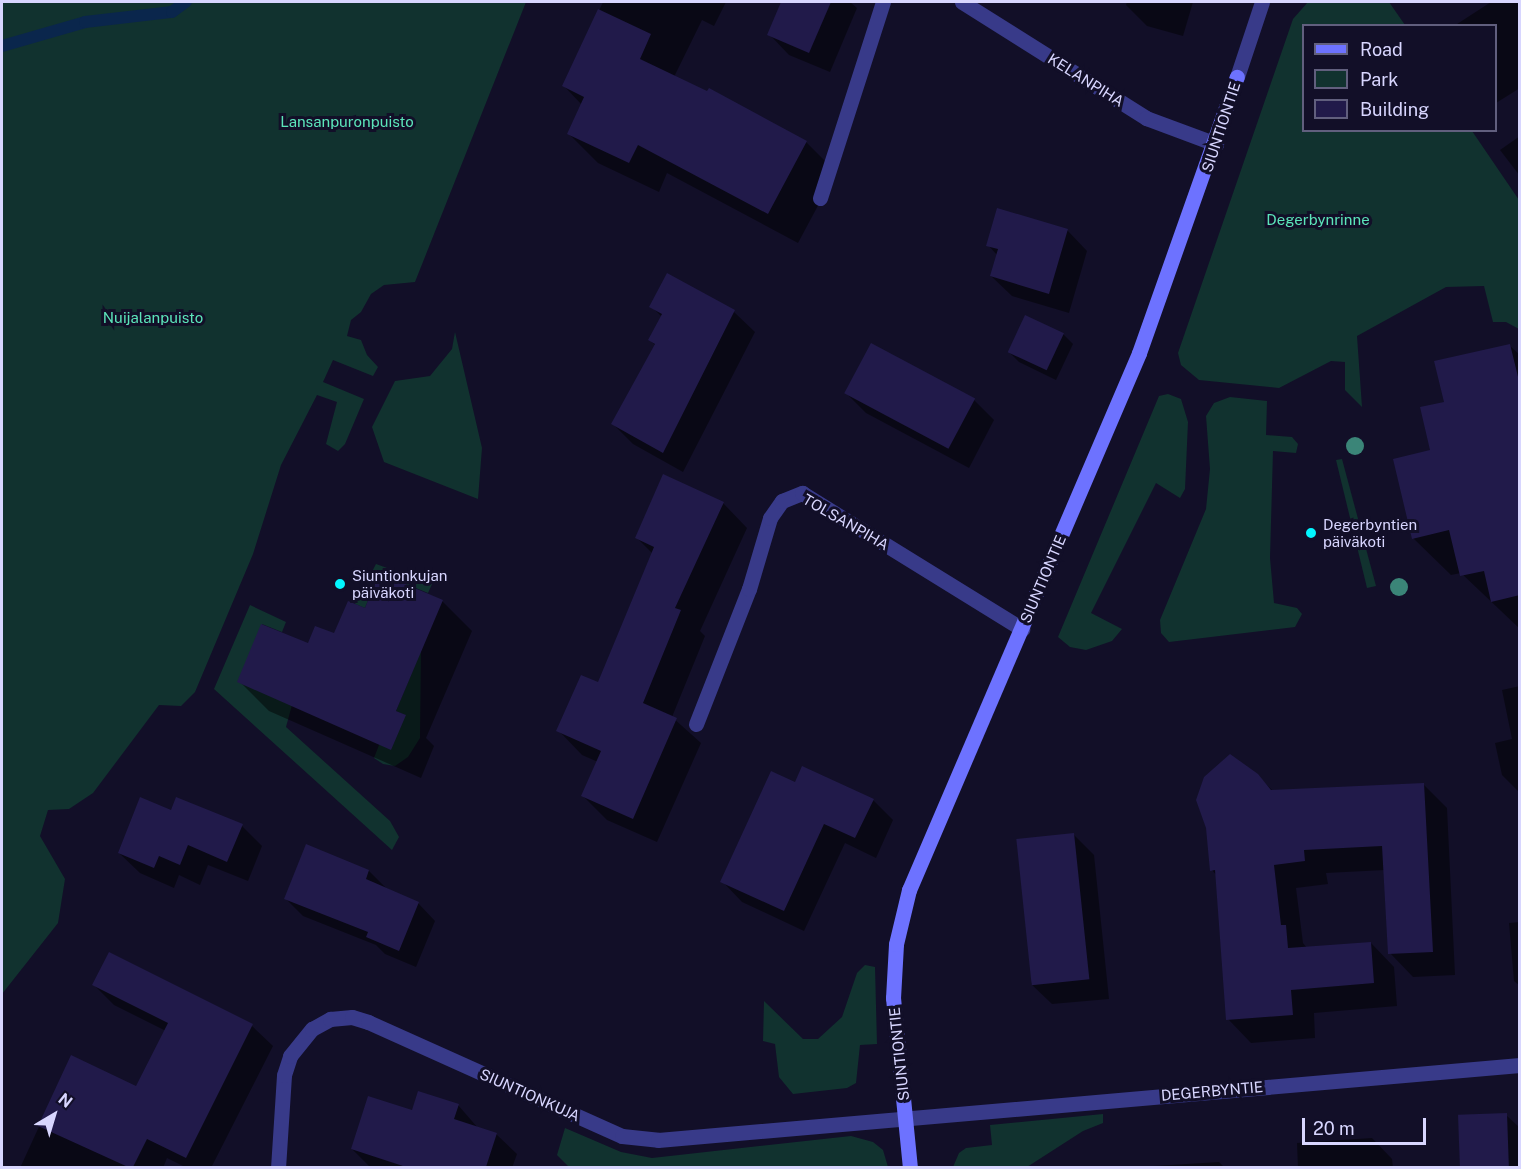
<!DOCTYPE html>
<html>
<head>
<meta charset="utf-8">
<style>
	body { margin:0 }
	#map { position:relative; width:1521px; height:1169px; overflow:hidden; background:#120f28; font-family:"Public Sans",sans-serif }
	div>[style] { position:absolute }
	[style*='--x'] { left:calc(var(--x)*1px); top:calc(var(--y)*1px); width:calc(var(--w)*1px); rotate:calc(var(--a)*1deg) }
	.green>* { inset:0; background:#11322f }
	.shadow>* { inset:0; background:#0007 }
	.stream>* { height:12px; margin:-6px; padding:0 6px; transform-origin:6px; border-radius:6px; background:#0a264c }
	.building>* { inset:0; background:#211a4a; transform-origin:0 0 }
	.street>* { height:15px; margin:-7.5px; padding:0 7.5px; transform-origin:7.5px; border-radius:7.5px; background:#383a89 }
	.secondary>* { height:15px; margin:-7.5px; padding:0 7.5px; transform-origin:7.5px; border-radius:7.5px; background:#6d72ff }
	.trees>* { width:18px; height:18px; margin:-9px; border-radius:50%; background:#3b8578 }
	.dots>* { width:16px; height:16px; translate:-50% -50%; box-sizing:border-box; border:3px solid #120f28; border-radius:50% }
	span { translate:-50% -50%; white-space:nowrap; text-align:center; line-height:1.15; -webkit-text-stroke:6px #120f28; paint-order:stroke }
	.street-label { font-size:15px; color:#d8d6ff }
	.park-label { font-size:15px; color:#5ce5ba }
	.poi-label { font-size:15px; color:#d8d6ff }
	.left { translate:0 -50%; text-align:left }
	.frame { position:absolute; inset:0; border:3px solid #d8d6ff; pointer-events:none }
	.legend { position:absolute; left:1302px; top:24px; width:195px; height:108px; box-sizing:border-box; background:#120f28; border:2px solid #615f7e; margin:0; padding:8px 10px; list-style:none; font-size:18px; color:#d8d6ff }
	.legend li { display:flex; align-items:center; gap:12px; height:30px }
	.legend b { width:30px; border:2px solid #615f7e }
	.north { position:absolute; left:24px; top:1085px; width:60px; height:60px; -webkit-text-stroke:4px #120f28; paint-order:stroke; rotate:38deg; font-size:16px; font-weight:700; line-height:24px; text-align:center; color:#d8d6ff }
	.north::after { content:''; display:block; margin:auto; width:21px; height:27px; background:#d8d6ff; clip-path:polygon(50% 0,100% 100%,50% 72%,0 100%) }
	.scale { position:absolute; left:1302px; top:1118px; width:124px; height:27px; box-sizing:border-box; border:3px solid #d8d6ff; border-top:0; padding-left:8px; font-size:18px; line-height:21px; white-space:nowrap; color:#d8d6ff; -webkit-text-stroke:4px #120f28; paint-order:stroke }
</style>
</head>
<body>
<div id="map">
	<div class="green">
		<i style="clip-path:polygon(2px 2px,526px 2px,415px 282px,384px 285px,371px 294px,361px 312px,351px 320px,347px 336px,361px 340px,367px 355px,378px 367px,373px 376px,333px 360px,323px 382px,364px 399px,345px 444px,338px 451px,326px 444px,337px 402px,317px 395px,281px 465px,253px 554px,195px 692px,181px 706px,159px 705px,93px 793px,69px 809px,48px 810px,40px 836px,65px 879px,58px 923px,2px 994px)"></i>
		<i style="clip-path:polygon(1308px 2px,1389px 2px,1405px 25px,1304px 26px,1304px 130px,1472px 131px,1519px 200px,1519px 329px,1506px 322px,1493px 322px,1484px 286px,1446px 287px,1357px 336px,1362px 407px,1345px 390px,1345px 362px,1331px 361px,1279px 388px,1199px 380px,1181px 365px,1178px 353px,1293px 19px)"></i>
		<i style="clip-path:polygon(455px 332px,482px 448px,478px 499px,384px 462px,372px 427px,395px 381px,430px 376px,452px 349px)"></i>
		<i style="clip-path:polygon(1168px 394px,1181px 399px,1188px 422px,1185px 489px,1180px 498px,1156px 483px,1091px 613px,1122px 629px,1112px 641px,1086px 650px,1070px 647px,1058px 637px,1159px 396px)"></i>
		<i style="clip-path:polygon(1230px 397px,1267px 401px,1266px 435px,1292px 437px,1298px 444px,1296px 453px,1273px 451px,1270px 558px,1274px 603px,1297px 608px,1302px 614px,1295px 627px,1169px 642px,1161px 633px,1160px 620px,1206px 509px,1210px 469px,1206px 416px,1214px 403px)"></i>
		<i style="clip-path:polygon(1342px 459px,1376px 586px,1367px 588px,1336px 460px)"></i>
		<i style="clip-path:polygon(376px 564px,432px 584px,428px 593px,379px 573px,365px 608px,355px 604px)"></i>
		<i style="clip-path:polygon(250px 605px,286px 622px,282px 632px,262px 624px,292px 705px,286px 727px,390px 821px,399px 837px,392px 850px,214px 689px)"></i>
		<i style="clip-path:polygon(421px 650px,420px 738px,408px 757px,395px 766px,383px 764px,374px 758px,379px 745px,405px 715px,396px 711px)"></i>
		<i style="clip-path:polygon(865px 965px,875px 967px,877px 1044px,860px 1045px,856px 1083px,847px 1088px,793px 1094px,779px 1077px,775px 1044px,763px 1041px,764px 1001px,803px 1039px,818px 1039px,842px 1017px,857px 973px)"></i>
		<i style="clip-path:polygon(1103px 1114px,1103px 1123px,1083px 1131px,1027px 1167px,953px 1167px,959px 1153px,966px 1148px,992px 1145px,990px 1125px)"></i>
		<i style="clip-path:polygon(565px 1128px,621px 1152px,652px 1158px,851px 1136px,873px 1142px,883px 1150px,888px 1167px,569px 1167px,557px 1155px)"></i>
	</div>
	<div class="shadow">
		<i style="clip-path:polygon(603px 2px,726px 2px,714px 26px,702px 20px,674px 77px,806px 142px,836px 172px,798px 243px,667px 173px,659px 192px,598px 163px,569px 134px,582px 105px,564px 86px)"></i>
		<i style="clip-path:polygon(782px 2px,850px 2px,857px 8px,830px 72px,789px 55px,769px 34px)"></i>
		<i style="clip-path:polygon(1127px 2px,1193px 2px,1183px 36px,1147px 26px,1126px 5px)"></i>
		<i style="clip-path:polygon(1491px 2px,1520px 2px,1520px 88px,1496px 103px,1496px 26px,1454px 26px)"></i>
		<i style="clip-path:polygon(1520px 136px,1520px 176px,1500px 150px)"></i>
		<i style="clip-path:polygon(1067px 230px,1087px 251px,1069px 313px,1012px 296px,991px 276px,997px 255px,988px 245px)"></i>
		<i style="clip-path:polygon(668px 275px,734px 312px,755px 332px,683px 472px,633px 444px,613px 424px,656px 346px,650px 340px,662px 317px,651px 306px)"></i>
		<i style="clip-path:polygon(1063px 334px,1073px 344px,1056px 380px,1019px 362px,1009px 352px)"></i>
		<i style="clip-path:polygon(1510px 346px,1520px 355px,1520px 629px,1461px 573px,1451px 575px,1413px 538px,1445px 403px)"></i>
		<i style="clip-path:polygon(846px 393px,974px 400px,994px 420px,969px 468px,866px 413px)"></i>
		<i style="clip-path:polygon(723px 503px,747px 528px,700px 631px,705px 636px,672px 717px,701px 743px,657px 842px,607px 820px,583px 796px,598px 762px,582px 755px,558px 730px,599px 684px,653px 554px,636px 537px)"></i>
		<i style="clip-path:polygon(442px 601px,472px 631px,426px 738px,434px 746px,421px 778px,269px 711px,239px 681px,335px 635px,366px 610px)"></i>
		<i style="clip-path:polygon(1520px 686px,1520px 793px,1502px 775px,1495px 743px,1512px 739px,1502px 690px)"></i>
		<i style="clip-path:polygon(1257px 775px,1274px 792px,1423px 784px,1447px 808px,1455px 975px,1413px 977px,1390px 953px,1385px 870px,1326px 873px,1328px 884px,1296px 888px,1303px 943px,1307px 948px,1371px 943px,1394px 967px,1397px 1006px,1314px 1013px,1315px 1038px,1251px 1043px,1228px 1019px,1217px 876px,1212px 870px)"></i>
		<i style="clip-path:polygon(795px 784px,873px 800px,893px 820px,876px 858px,845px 843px,804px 931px,742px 902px,722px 881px)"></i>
		<i style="clip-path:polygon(172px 812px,242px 826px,262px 846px,248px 881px,208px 865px,200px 885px,179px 875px,174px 888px,140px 873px,119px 853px)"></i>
		<i style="clip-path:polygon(1074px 835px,1094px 855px,1109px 999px,1052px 1004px,1031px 984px)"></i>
		<i style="clip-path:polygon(369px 871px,386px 888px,418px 903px,435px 921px,416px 967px,385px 954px,376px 945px,303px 916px,286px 899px)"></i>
		<i style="clip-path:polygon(1520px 922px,1520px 986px,1514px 981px,1509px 923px)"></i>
		<i style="clip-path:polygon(109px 954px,252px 1026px,273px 1046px,211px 1168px,187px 1168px,167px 1158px,163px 1168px,20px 1168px,71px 1057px,137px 1088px,166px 1031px,114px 1005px,94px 985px)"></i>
		<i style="clip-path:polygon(458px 1105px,478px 1128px,496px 1134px,517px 1154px,512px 1168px,371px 1168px,352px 1149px,413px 1112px)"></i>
		<i style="clip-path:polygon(1506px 1115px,1520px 1128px,1520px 1168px,1460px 1168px,1459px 1116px)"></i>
		<i style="clip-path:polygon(1372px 1138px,1392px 1159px,1393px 1168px,1298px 1168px,1297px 1143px)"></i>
		<i style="clip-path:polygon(1219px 1162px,1225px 1168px,1154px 1166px)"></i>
	</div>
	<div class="stream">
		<i style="--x:2;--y:46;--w:86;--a:-16.1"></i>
		<i style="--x:85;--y:22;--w:88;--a:-6.6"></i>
		<i style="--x:172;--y:12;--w:17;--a:-36"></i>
	</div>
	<div class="building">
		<i style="clip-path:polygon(781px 2px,831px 2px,809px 53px,767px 35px)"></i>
		<i style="clip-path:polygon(598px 9px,651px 34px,640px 59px,707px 91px,709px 88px,807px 141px,768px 214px,638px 145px,629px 163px,567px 134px,584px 97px,562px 86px)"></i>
		<i style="clip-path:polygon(997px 208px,1068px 229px,1049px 294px,990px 276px,998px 249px,986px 246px)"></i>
		<i style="clip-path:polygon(667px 273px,735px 310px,663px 453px,611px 424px,655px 344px,648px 340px,662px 314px,649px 307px)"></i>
		<i style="left:1025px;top:315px;width:43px;height:41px;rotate:25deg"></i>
		<i style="left:871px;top:343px;width:118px;height:57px;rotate:28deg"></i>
		<i style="clip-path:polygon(1510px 344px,1520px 385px,1520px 595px,1491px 602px,1484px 571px,1460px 576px,1449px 530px,1412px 539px,1393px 459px,1430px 450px,1420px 407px,1444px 402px,1434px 361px)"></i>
		<i style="clip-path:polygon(663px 474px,724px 502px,675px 608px,681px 610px,643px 703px,677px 718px,633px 819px,581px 796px,601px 751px,556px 731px,581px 675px,598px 682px,654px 547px,635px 538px)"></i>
		<i style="clip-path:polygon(379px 573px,443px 600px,396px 711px,406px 715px,391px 750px,237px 682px,261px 624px,308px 643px,315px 626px,334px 633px,348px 601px,365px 608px)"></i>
		<i style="clip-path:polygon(1230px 754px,1258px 774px,1271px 790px,1424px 783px,1433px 952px,1388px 954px,1382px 846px,1304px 850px,1305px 861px,1274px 865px,1281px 925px,1286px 925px,1288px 948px,1371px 942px,1374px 983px,1291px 990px,1293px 1015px,1226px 1020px,1215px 870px,1210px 871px,1206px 828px,1196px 800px,1204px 777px)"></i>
		<i style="clip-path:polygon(802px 766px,874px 799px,855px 838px,824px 824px,784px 911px,720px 882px,771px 771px,795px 782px)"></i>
		<i style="clip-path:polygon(140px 797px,171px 810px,176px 797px,243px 824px,227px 862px,188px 845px,180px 865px,159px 856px,154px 868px,118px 853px)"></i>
		<i style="left:1074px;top:833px;width:147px;height:58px;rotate:84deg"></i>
		<i style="clip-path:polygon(306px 844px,369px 870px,366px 879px,419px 902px,399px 951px,366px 937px,368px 932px,284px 899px)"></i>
		<i style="clip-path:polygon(109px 952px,253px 1024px,186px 1158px,147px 1139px,133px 1167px,128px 1167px,38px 1126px,71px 1055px,136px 1086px,168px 1023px,92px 985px)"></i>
		<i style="clip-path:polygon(418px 1091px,459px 1104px,454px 1119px,497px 1133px,486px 1167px,406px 1167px,351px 1149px,368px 1096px,412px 1110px)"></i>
		<i style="left:1507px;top:1113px;width:54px;height:49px;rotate:88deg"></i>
	</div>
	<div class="street">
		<i style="--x:962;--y:2;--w:218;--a:32.2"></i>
		<i style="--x:1146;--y:118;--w:75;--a:20.4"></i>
		<i style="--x:1237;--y:77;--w:79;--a:-71.6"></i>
		<i style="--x:820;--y:198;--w:206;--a:-72.2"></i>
		<i style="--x:696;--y:724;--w:145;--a:-68.6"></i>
		<i style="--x:749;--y:589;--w:74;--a:-73.5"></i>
		<i style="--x:770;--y:518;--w:21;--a:-55"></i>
		<i style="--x:782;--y:501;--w:22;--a:-22"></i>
		<i style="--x:802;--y:493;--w:259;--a:31.7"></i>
		<i style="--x:278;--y:1168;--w:93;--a:-86.3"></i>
		<i style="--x:284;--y:1075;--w:20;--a:-72"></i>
		<i style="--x:290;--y:1056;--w:35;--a:-51"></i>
		<i style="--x:312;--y:1029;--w:21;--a:-29"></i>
		<i style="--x:330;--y:1019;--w:22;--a:-5"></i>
		<i style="--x:352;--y:1017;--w:17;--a:17"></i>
		<i style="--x:368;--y:1022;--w:278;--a:24.2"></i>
		<i style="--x:622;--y:1136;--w:36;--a:6"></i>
		<i style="--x:658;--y:1140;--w:865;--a:-4.97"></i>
	</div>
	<div class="secondary">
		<i style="--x:910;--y:1168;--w:171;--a:-95.7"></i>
		<i style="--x:893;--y:998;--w:54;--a:-86.8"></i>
		<i style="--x:896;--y:944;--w:56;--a:-76.5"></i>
		<i style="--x:909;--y:890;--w:584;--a:-66.81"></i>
		<i style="--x:1139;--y:353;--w:293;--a:-70.5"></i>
	</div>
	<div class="trees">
		<i style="left:1355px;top:446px"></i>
		<i style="left:1399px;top:587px"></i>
	</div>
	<div class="dots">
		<i style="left:1311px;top:533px;background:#02f6ff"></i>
		<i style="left:340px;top:584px;background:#02f6ff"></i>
	</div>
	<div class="street-label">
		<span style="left:1086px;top:80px;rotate:32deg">KELANPIHA</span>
		<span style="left:1221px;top:127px;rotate:-72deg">SIUNTIONTIE</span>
		<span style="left:846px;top:522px;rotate:30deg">TOLSANPIHA</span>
		<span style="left:1043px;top:579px;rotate:-67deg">SIUNTIONTIE</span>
		<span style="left:899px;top:1054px;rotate:-96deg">SIUNTIONTIE</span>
		<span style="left:1212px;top:1091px;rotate:-5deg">DEGERBYNTIE</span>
		<span style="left:530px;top:1095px;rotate:24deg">SIUNTIONKUJA</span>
	</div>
	<div class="park-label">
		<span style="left:347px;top:122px">Lansanpuronpuisto</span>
		<span style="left:1318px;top:220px">Degerbynrinne</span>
		<span style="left:153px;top:318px">Nuijalanpuisto</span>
	</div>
	<div class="poi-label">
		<span class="left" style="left:1323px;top:533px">Degerbyntien<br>päiväkoti</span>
		<span class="left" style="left:352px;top:584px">Siuntionkujan<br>päiväkoti</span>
	</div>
	<div class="frame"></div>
	<ul class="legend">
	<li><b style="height:8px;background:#6d72ff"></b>Road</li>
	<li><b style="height:16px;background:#11322f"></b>Park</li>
	<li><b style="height:16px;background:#211a4a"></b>Building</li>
	</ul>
	<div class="north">N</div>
	<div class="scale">20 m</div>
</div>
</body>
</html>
